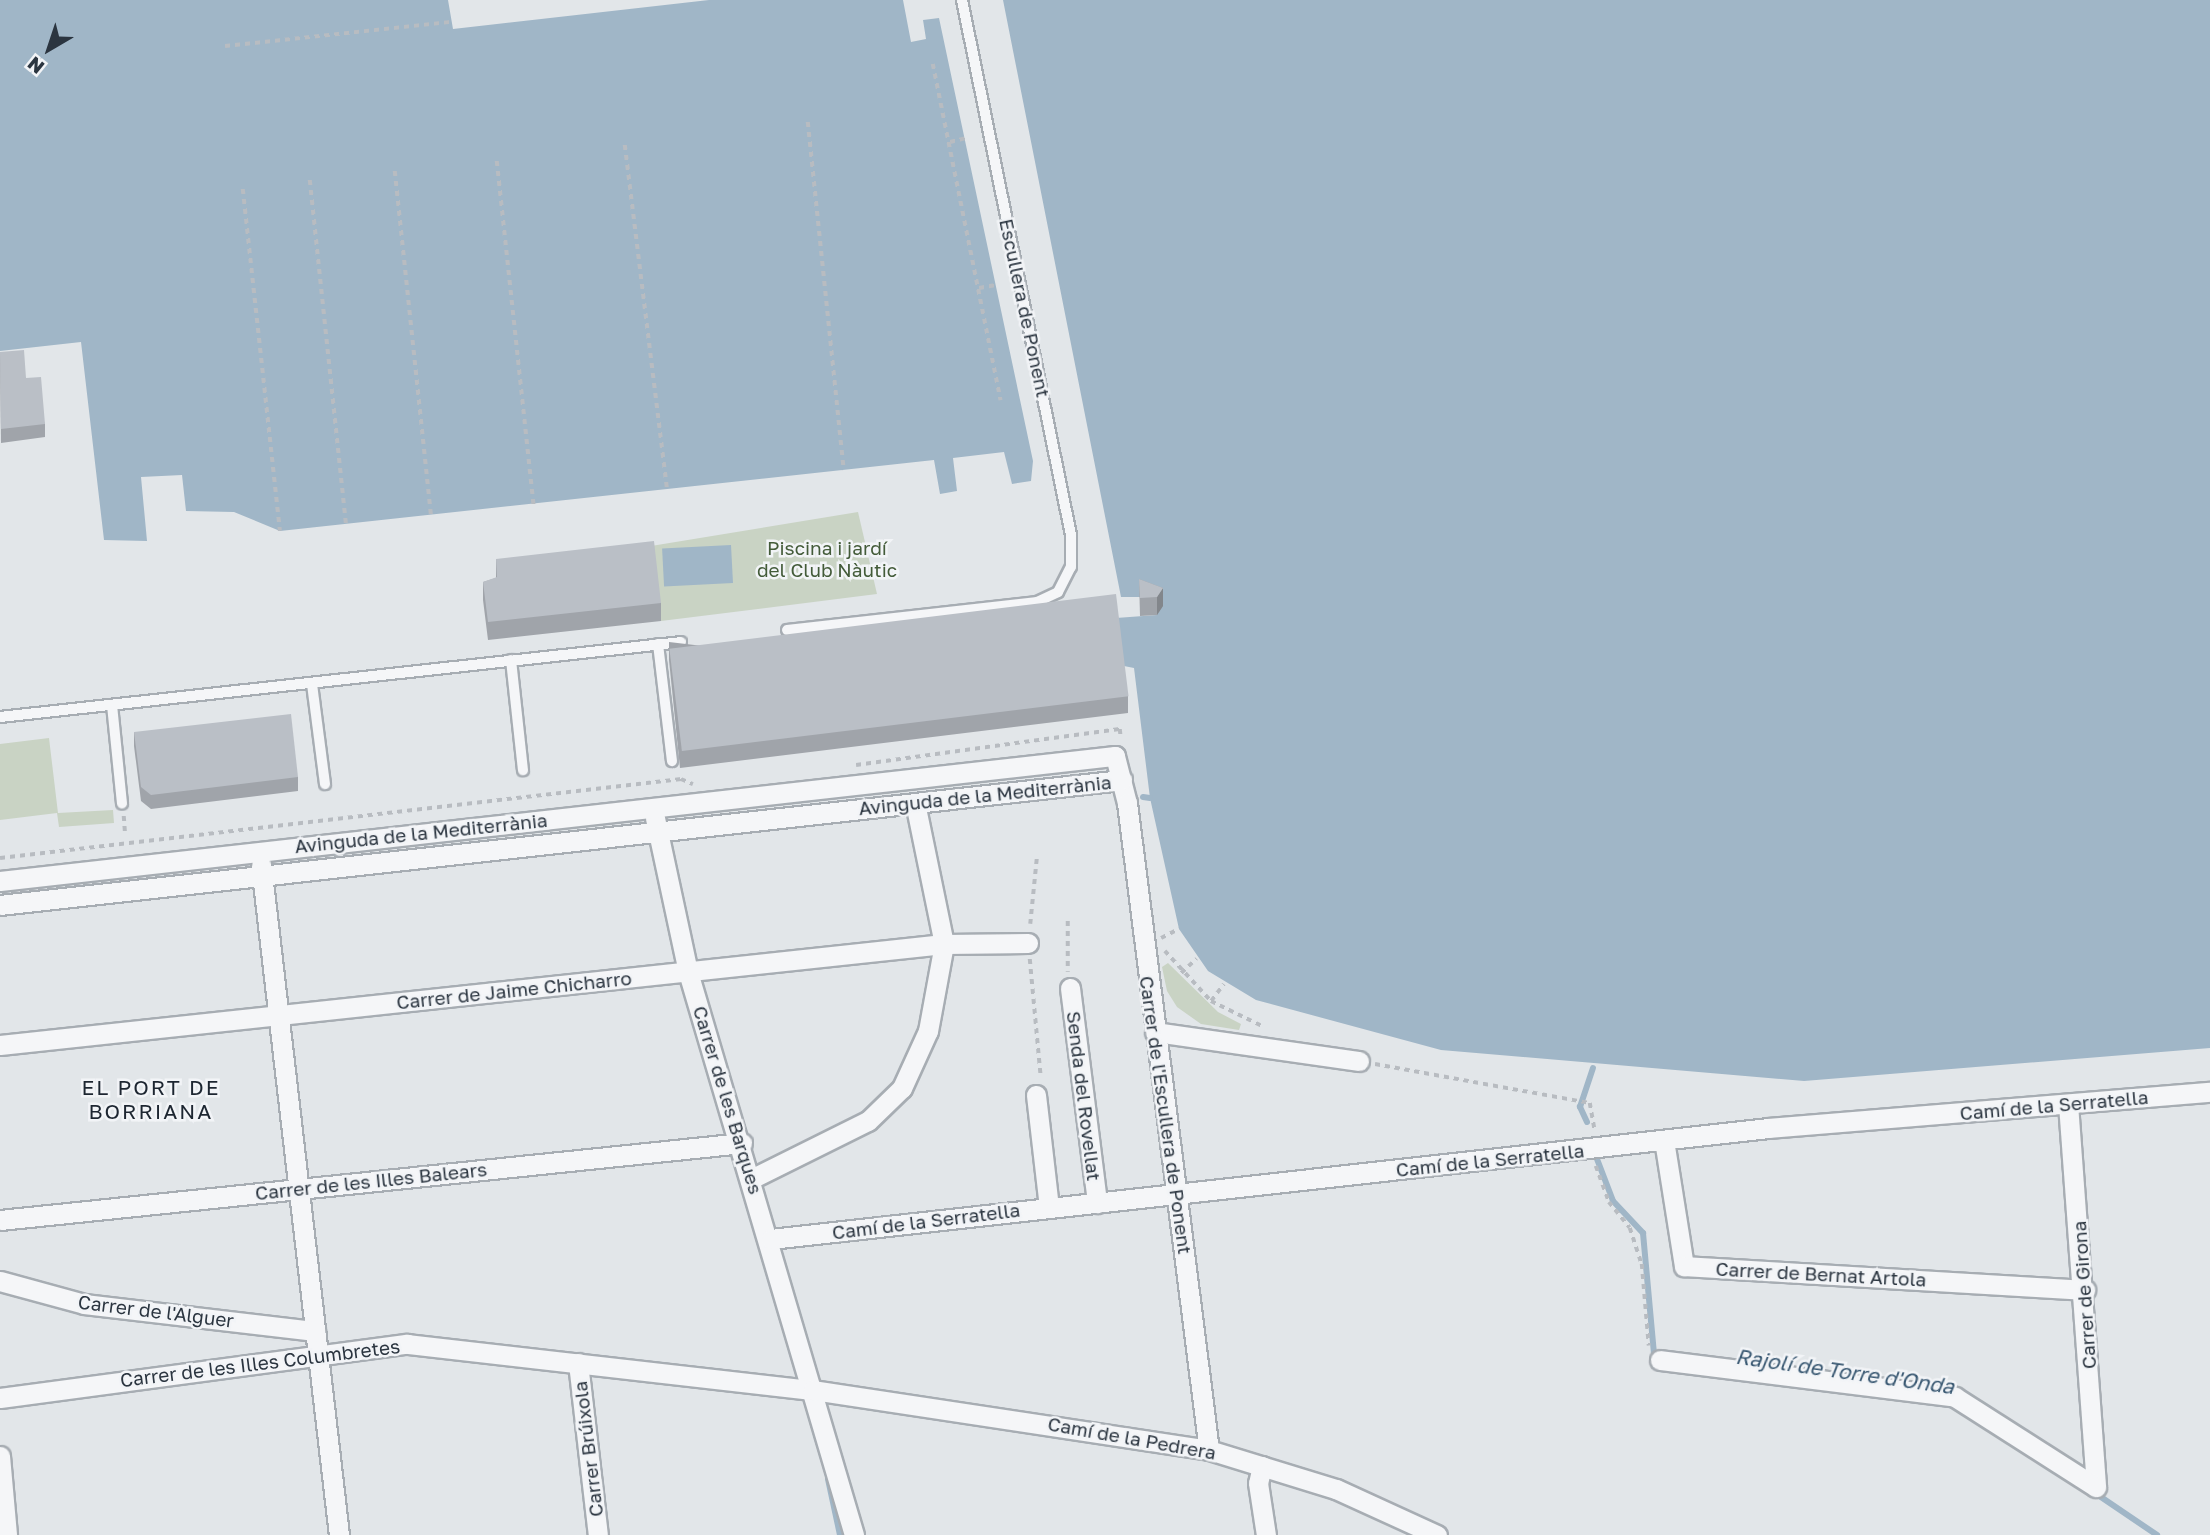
<!DOCTYPE html>
<html>
<head>
<meta charset="utf-8">
<style>
	body { margin:0 }
	#map { position:relative; width:2210px; height:1535px; overflow:hidden; background:#e2e6e9; font-family:"Golos Text",sans-serif }
	div>[style] { position:absolute }
	[style*='--x'] { left:calc(var(--x)*1px); top:calc(var(--y)*1px); width:calc(var(--w)*1px); rotate:calc(var(--a)*1deg) }
	.green>* { inset:0; background:#c9d3c4 }
	.water>* { inset:0; background:#a0b6c7; transform-origin:0 0 }
	.stream>* { height:6px; margin:-3px; padding:0 3px; transform-origin:3px; border-radius:3px; background:#a0b6c7 }
	.path>* { height:3.5px; margin-top:-1.75px; transform-origin:0; background:repeating-linear-gradient(90deg,#b8bcc1 0 5px,transparent 0 10px) }
	.roads { filter:drop-shadow(2px 0 #a7adb3) drop-shadow(-2px 0 #a7adb3) drop-shadow(0 2px #a7adb3) drop-shadow(0 -2px #a7adb3) }
	.service>* { height:10px; margin:-5px; padding:0 5px; transform-origin:5px; border-radius:5px; background:#f5f6f8 }
	.minor>* { height:19px; margin:-9.5px; padding:0 9.5px; transform-origin:9.5px; border-radius:9.5px; background:#f5f6f8 }
	.wall>* { inset:0; background:#a0a4aa }
	.shaded-wall>* { inset:0; background:#82868b }
	.building>* { inset:0; background:#babfc6; transform-origin:0 0 }
	span { translate:-50% -50%; white-space:nowrap; text-align:center; line-height:1.15; -webkit-text-stroke:5px #f2f4f7; paint-order:stroke }
	.street-label { font-size:19px; color:#2b3540 }
	.park-label { font-size:19px; color:#435b39 }
	.neighbourhood-label { font-size:21px; color:#1d2631; letter-spacing:2px }
	.water-label { font-size:21px; color:#385771; font-style:italic }
	.north { position:absolute; left:14px; top:14px; width:70px; height:70px; -webkit-text-stroke:5px #f2f4f7; paint-order:stroke; rotate:219deg; font-size:19px; font-weight:700; line-height:28px; text-align:center; color:#2b3540 }
	.north::after { content:''; display:block; margin:auto; width:24px; height:32px; background:#2b3540; clip-path:polygon(50% 0,100% 100%,50% 72%,0 100%) }
</style>
</head>
<body>
<div id="map">
	<div class="green">
		<i style="clip-path:polygon(858px 512px,877px 594px,661px 621px,645px 547px)"></i>
		<i style="clip-path:polygon(49px 738px,58px 813px,113px 810px,114px 823px,59px 827px,57px 813px,0 820px,0 744px)"></i>
		<i style="clip-path:polygon(1168px 963px,1218px 1012px,1241px 1024px,1239px 1030px,1201px 1024px,1177px 1007px,1167px 991px,1162px 967px)"></i>
	</div>
	<div class="water">
		<i style="clip-path:polygon(0 0,448px 0,453px 29px,709px 0,903px 0,911px 42px,926px 39px,923px 20px,939px 18px,1033px 461px,1031px 481px,1012px 484px,1004px 452px,953px 458px,957px 491px,940px 494px,934px 460px,280px 531px,234px 512px,186px 511px,182px 475px,141px 477px,147px 541px,104px 540px,81px 342px,0 351px)"></i>
		<i style="clip-path:polygon(1003px 0,2210px 0,2210px 1048px,1804px 1081px,1441px 1050px,1256px 1000px,1208px 971px,1179px 929px,1150px 798px,1134px 668px,1124px 666px,1116px 618px,1157px 615px,1154px 597px,1121px 597px)"></i>
		<i style="left:731px;top:545px;width:38px;height:69px;rotate:87deg"></i>
	</div>
	<div class="stream">
		<i style="--x:1143;--y:797;--w:7;--a:8"></i>
		<i style="--x:1587;--y:1122;--w:17;--a:-115"></i>
		<i style="--x:1580;--y:1107;--w:41;--a:-71.6"></i>
		<i style="--x:1597;--y:1159;--w:45;--a:69.1"></i>
		<i style="--x:1613;--y:1201;--w:44;--a:46.8"></i>
		<i style="--x:1643;--y:1233;--w:121;--a:84.8"></i>
		<i style="--x:828;--y:1479;--w:57;--a:77.9"></i>
		<i style="--x:2095;--y:1493;--w:75;--a:34.1"></i>
	</div>
	<div class="path">
		<i style="--x:225;--y:46;--w:227;--a:-6.1"></i>
		<i style="--x:933;--y:64;--w:343;--a:78.6"></i>
		<i style="--x:808;--y:122;--w:350;--a:84.1"></i>
		<i style="--x:950;--y:142;--w:16;--a:-14"></i>
		<i style="--x:625;--y:145;--w:347;--a:83"></i>
		<i style="--x:497;--y:161;--w:346;--a:83.9"></i>
		<i style="--x:395;--y:171;--w:347;--a:84"></i>
		<i style="--x:310;--y:180;--w:346;--a:84"></i>
		<i style="--x:243;--y:189;--w:344;--a:83.8"></i>
		<i style="--x:979;--y:288;--w:17;--a:-10"></i>
		<i style="--x:856;--y:765;--w:266;--a:-7.8"></i>
		<i style="--x:1120;--y:729;--w:10;--a:84"></i>
		<i style="--x:124;--y:816;--w:16;--a:86"></i>
		<i style="--x:0;--y:858;--w:686;--a:-6.62"></i>
		<i style="--x:681;--y:779;--w:13;--a:23"></i>
		<i style="--x:1068;--y:921;--w:51;--a:90"></i>
		<i style="--x:1030;--y:924;--w:70;--a:-84.3"></i>
		<i style="--x:1161;--y:938;--w:20;--a:-27"></i>
		<i style="--x:1165;--y:951;--w:68;--a:47.4"></i>
		<i style="--x:1211;--y:1001;--w:57;--a:26.1"></i>
		<i style="--x:1030;--y:959;--w:119;--a:84.7"></i>
		<i style="--x:1181;--y:973;--w:21;--a:-43"></i>
		<i style="--x:1211;--y:1001;--w:21;--a:-53"></i>
		<i style="--x:1375;--y:1064;--w:219;--a:10.3"></i>
		<i style="--x:1590;--y:1103;--w:28;--a:80"></i>
		<i style="--x:1596;--y:1166;--w:38;--a:70"></i>
		<i style="--x:1609;--y:1202;--w:33;--a:51"></i>
		<i style="--x:1630;--y:1228;--w:38;--a:72"></i>
		<i style="--x:1642;--y:1264;--w:82;--a:85.1"></i>
	</div>
	<div class="roads">
		<div class="service">
			<i style="--x:787;--y:630;--w:252;--a:-6.4"></i>
			<i style="--x:1037;--y:602;--w:23;--a:-25"></i>
			<i style="--x:1058;--y:592;--w:28;--a:-63"></i>
			<i style="--x:1071;--y:567;--w:32;--a:-90"></i>
			<i style="--x:1071;--y:535;--w:546;--a:-101.52"></i>
			<i style="--x:658;--y:644;--w:118;--a:83.2"></i>
			<i style="--x:511;--y:660;--w:111;--a:83.8"></i>
			<i style="--x:312;--y:684;--w:101;--a:82.6"></i>
			<i style="--x:112;--y:705;--w:99;--a:84.2"></i>
			<i style="--x:0;--y:717;--w:685;--a:-6.28"></i>
		</div>
		<div class="minor">
			<i style="--x:655;--y:818;--w:157;--a:77.9"></i>
			<i style="--x:688;--y:972;--w:587;--a:73.57"></i>
			<i style="--x:261;--y:865;--w:675;--a:83.36"></i>
			<i style="--x:0;--y:881;--w:1122;--a:-6.4"></i>
			<i style="--x:1115;--y:756;--w:49;--a:75.7"></i>
			<i style="--x:1127;--y:803;--w:652;--a:82.78"></i>
			<i style="--x:0;--y:905;--w:1129;--a:-6.36"></i>
			<i style="--x:1070;--y:988;--w:217;--a:82.8"></i>
			<i style="--x:1155;--y:1032;--w:206;--a:8.1"></i>
			<i style="--x:0;--y:1045;--w:949;--a:-6.11"></i>
			<i style="--x:944;--y:944;--w:84;--a:-0.7"></i>
			<i style="--x:1036;--y:1095;--w:113;--a:83.4"></i>
			<i style="--x:2068;--y:1104;--w:384;--a:85.8"></i>
			<i style="--x:1664;--y:1140;--w:128;--a:81"></i>
			<i style="--x:1684;--y:1266;--w:402;--a:3.4"></i>
			<i style="--x:753;--y:1178;--w:128;--a:-26.4"></i>
			<i style="--x:868;--y:1121;--w:47;--a:-44.1"></i>
			<i style="--x:902;--y:1088;--w:63;--a:-65.5"></i>
			<i style="--x:928;--y:1031;--w:88;--a:-79.6"></i>
			<i style="--x:944;--y:944;--w:144;--a:-101.6"></i>
			<i style="--x:0;--y:1220;--w:746;--a:-5.92"></i>
			<i style="--x:771;--y:1239;--w:1003;--a:-6.35"></i>
			<i style="--x:1768;--y:1128;--w:443;--a:-4.7"></i>
			<i style="--x:0;--y:1281;--w:87;--a:15.3"></i>
			<i style="--x:84;--y:1304;--w:233;--a:6.7"></i>
			<i style="--x:1660;--y:1360;--w:297;--a:7.1"></i>
			<i style="--x:1955;--y:1397;--w:167;--a:32.6"></i>
			<i style="--x:578;--y:1363;--w:173;--a:83.4"></i>
			<i style="--x:0;--y:1398;--w:411;--a:-7.6"></i>
			<i style="--x:407;--y:1344;--w:409;--a:6.5"></i>
			<i style="--x:813;--y:1390;--w:401;--a:8.6"></i>
			<i style="--x:1209;--y:1450;--w:133;--a:17.1"></i>
			<i style="--x:1336;--y:1489;--w:111;--a:24.5"></i>
			<i style="--x:0;--y:1456;--w:79;--a:84.9"></i>
			<i style="--x:1262;--y:1466;--w:17;--a:103"></i>
			<i style="--x:1258;--y:1483;--w:53;--a:81.3"></i>
		</div>
	</div>
	<div class="wall">
		<i style="clip-path:polygon(0 352px,26px 378px,45px 424px,45px 437px,1px 443px)"></i>
		<i style="clip-path:polygon(496px 559px,661px 603px,661px 621px,488px 640px,483px 600px,483px 582px,496px 578px)"></i>
		<i style="clip-path:polygon(1139px 579px,1163px 588px,1163px 606px,1157px 615px,1140px 616px)"></i>
		<i style="clip-path:polygon(669px 642px,1128px 696px,1128px 713px,680px 768px,669px 660px)"></i>
		<i style="clip-path:polygon(134px 732px,298px 777px,298px 791px,151px 809px,141px 801px,134px 746px)"></i>
	</div>
	<div class="shaded-wall">
		<i style="clip-path:polygon(1163px 588px,1163px 606px,1157px 615px,1157px 597px)"></i>
	</div>
	<div class="building">
		<i style="clip-path:polygon(24px 350px,26px 378px,41px 377px,45px 424px,1px 429px,0 352px)"></i>
		<i style="clip-path:polygon(654px 541px,661px 603px,488px 622px,483px 582px,497px 577px,496px 559px)"></i>
		<i style="clip-path:polygon(1139px 579px,1163px 588px,1157px 597px,1140px 598px)"></i>
		<i style="left:1116px;top:594px;width:103px;height:450px;rotate:83deg"></i>
		<i style="clip-path:polygon(291px 714px,298px 777px,151px 795px,141px 787px,134px 732px)"></i>
	</div>
	<div class="street-label">
		<span style="left:1025px;top:308px;rotate:78deg">Escullera de Ponent</span>
		<span style="left:985px;top:795px;rotate:-6deg">Avinguda de la Mediterrània</span>
		<span style="left:421px;top:833px;rotate:-6deg">Avinguda de la Mediterrània</span>
		<span style="left:514px;top:990px;rotate:-6deg">Carrer de Jaime Chicharro</span>
		<span style="left:1084px;top:1096px;rotate:83deg">Senda del Rovellat</span>
		<span style="left:728px;top:1100px;rotate:73deg">Carrer de les Barques</span>
		<span style="left:2054px;top:1105px;rotate:-5deg">Camí de la Serratella</span>
		<span style="left:1166px;top:1115px;rotate:82deg">Carrer de l'Escullera de Ponent</span>
		<span style="left:1490px;top:1160px;rotate:-6deg">Camí de la Serratella</span>
		<span style="left:371px;top:1181px;rotate:-6deg">Carrer de les Illes Balears</span>
		<span style="left:926px;top:1221px;rotate:-7deg">Camí de la Serratella</span>
		<span style="left:1821px;top:1274px;rotate:3deg">Carrer de Bernat Artola</span>
		<span style="left:2084px;top:1295px;rotate:-94deg">Carrer de Girona</span>
		<span style="left:156px;top:1311px;rotate:7deg">Carrer de l'Alguer</span>
		<span style="left:260px;top:1363px;rotate:-7deg">Carrer de les Illes Columbretes</span>
		<span style="left:1132px;top:1438px;rotate:10deg">Camí de la Pedrera</span>
		<span style="left:588px;top:1449px;rotate:-97deg">Carrer Brúixola</span>
	</div>
	<div class="park-label">
		<span style="left:827px;top:559px">Piscina i jardí<br>del Club Nàutic</span>
	</div>
	<div class="neighbourhood-label">
		<span style="left:151px;top:1099px">EL PORT DE<br>BORRIANA</span>
	</div>
	<div class="water-label">
		<span style="left:1845px;top:1371px;rotate:8deg">Rajolí de Torre d'Onda</span>
	</div>
	<div class="north">N</div>
</div>
</body>
</html>
